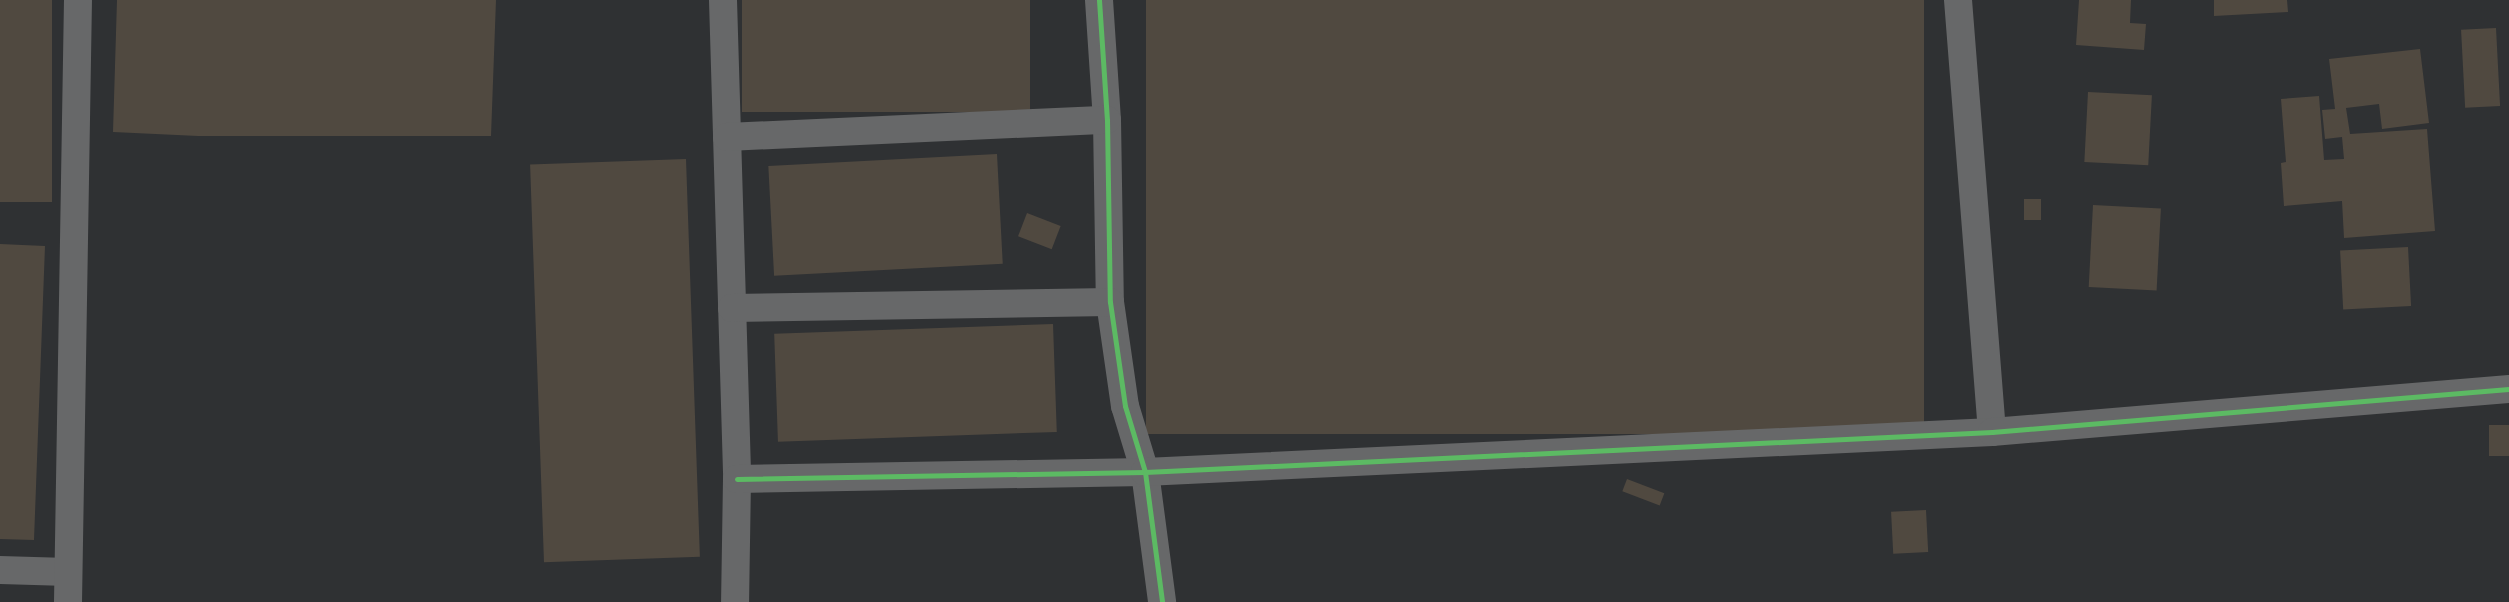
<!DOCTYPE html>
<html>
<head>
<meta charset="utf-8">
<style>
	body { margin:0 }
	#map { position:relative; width:2509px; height:602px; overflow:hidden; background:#2f3133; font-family:"Sofia Sans Condensed",sans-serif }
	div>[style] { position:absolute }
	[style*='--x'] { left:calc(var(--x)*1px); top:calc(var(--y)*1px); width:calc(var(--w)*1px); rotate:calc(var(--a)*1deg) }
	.building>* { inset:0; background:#504940; transform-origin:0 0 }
	.minor>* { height:28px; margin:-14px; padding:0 14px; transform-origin:14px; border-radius:14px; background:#676869 }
	.cycleway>* { height:5px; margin:-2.5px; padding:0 2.5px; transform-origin:2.5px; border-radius:2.5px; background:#5cba63 }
	span { translate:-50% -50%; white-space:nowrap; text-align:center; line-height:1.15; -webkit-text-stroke:4.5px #16181a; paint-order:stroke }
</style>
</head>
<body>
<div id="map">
	<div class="building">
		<i style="left:0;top:0;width:52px;height:202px"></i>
		<i style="clip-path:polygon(117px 0,496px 0,491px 136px,198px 136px,113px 132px)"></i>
		<i style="left:742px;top:0;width:288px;height:112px"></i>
		<i style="left:1146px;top:0;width:778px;height:434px"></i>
		<i style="clip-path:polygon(2079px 0,2131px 0,2130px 23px,2146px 24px,2144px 50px,2076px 45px)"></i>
		<i style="clip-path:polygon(2214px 0,2287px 0,2288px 12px,2214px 16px)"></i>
		<i style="left:2496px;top:28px;width:78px;height:35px;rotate:87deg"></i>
		<i style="clip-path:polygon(2420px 49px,2429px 123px,2382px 129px,2379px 104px,2346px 108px,2350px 134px,2427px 129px,2435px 231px,2344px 238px,2342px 201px,2284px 206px,2281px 163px,2286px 162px,2281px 99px,2319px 96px,2324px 160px,2344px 159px,2342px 137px,2325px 139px,2322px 110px,2335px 109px,2329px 59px)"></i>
		<i style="left:2088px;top:92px;width:64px;height:70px;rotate:3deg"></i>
		<i style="left:997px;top:154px;width:110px;height:229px;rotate:87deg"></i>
		<i style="left:686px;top:159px;width:398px;height:156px;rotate:88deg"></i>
		<i style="left:2024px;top:199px;width:17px;height:21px"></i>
		<i style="left:2093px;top:205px;width:68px;height:82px;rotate:3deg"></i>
		<i style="left:1027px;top:213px;width:36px;height:25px;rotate:21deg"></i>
		<i style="clip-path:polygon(0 244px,45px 246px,34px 540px,0 539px)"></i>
		<i style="left:2408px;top:247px;width:59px;height:68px;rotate:87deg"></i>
		<i style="left:1053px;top:324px;width:108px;height:279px;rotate:88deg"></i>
		<i style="left:2489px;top:425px;width:20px;height:31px"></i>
		<i style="left:1627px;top:479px;width:40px;height:13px;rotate:21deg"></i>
		<i style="left:1926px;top:510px;width:42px;height:35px;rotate:87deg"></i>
	</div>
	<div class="minor">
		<i style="--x:723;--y:0;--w:479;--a:88.3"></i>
		<i style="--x:737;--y:479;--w:123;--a:90.9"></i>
		<i style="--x:1099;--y:0;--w:120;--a:86.2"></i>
		<i style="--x:1107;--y:120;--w:182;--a:89.1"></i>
		<i style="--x:1110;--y:302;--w:105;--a:81.8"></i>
		<i style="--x:1125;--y:406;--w:69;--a:73.1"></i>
		<i style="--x:1145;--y:472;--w:131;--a:82.5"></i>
		<i style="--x:1958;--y:0;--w:433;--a:85.5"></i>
		<i style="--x:727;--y:137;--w:380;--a:-2.6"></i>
		<i style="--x:732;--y:308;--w:378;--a:-0.9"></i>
		<i style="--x:737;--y:479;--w:408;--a:-1"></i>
		<i style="--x:1145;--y:472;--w:848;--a:-2.7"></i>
		<i style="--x:1992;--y:432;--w:519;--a:-4.75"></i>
		<i style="--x:0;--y:570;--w:68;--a:1.7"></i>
		<i style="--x:68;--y:602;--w:602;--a:-89.05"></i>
	</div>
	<div class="cycleway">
		<i style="--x:1099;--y:0;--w:120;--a:86.2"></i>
		<i style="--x:1107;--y:120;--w:182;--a:89.1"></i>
		<i style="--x:1110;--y:302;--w:105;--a:81.8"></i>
		<i style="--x:1125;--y:406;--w:69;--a:73.1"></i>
		<i style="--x:1145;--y:472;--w:131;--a:82.5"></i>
		<i style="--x:737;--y:479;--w:408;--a:-1"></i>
		<i style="--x:1145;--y:472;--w:848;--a:-2.7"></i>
		<i style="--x:1992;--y:432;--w:519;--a:-4.75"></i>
	</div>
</div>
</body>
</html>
